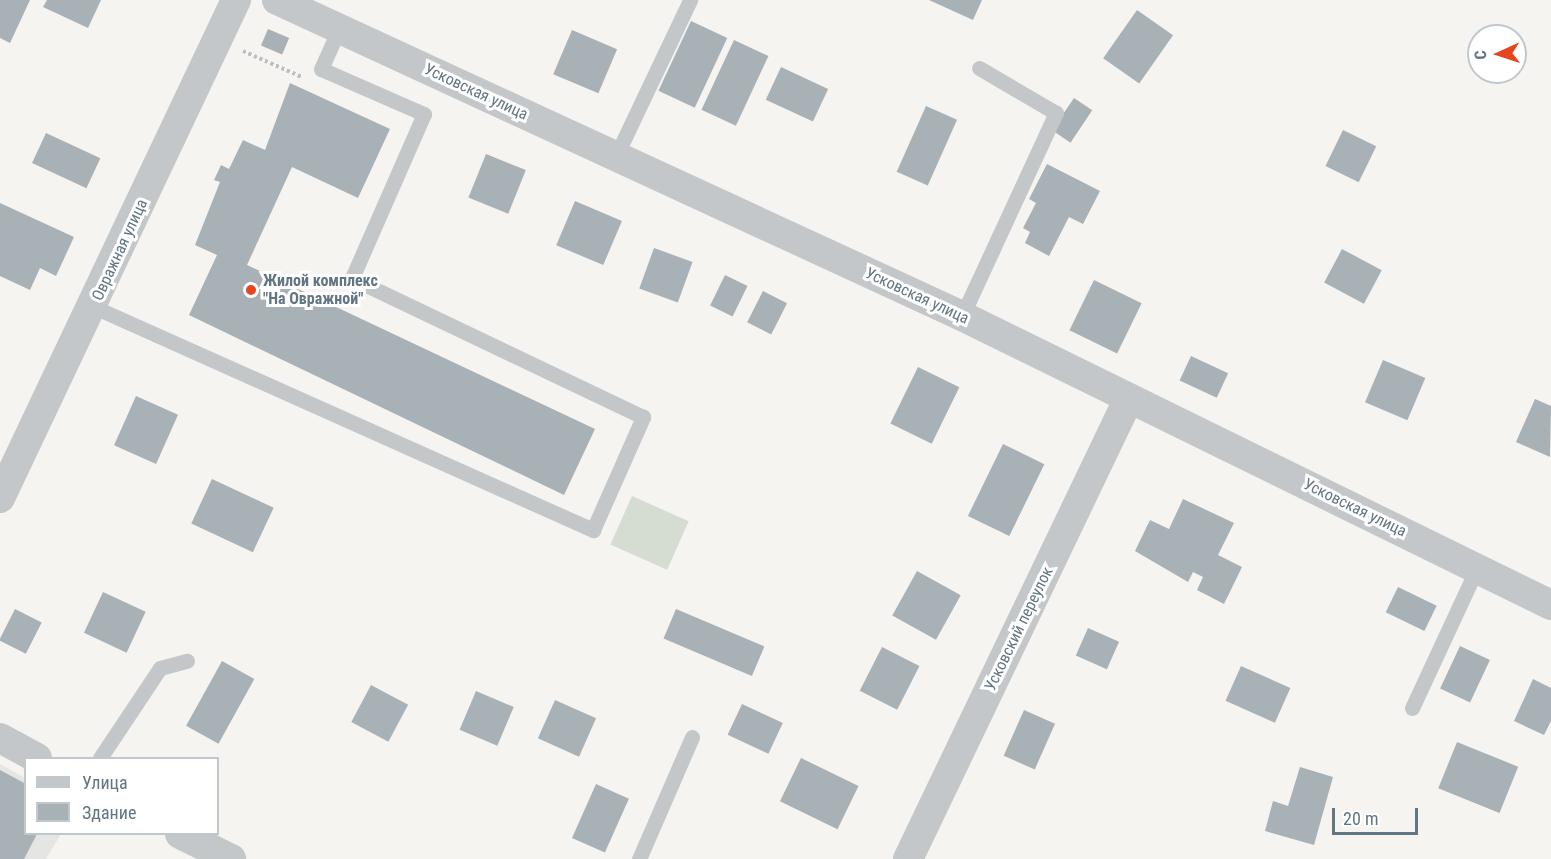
<!DOCTYPE html>
<html>
<head>
<meta charset="utf-8">
<style>
	body { margin:0 }
	#map { position:relative; width:1551px; height:859px; overflow:hidden; background:#f5f4f0; font-family:"Roboto Condensed",sans-serif }
	div>[style] { position:absolute }
	[style*='--x'] { left:calc(var(--x)*1px); top:calc(var(--y)*1px); width:calc(var(--w)*1px); rotate:calc(var(--a)*1deg) }
	.built>* { inset:0; background:#e5e6e4 }
	.green>* { inset:0; background:#d5dcd1; transform-origin:0 0 }
	.building>* { inset:0; background:#a8b1b6; transform-origin:0 0 }
	.path>* { height:4px; margin-top:-2px; transform-origin:0; background:repeating-linear-gradient(90deg,#bbbdbf 0 3px,transparent 0 6px) }
	.lane>* { height:15px; margin:-7.5px; padding:0 7.5px; transform-origin:7.5px; border-radius:7.5px; background:#c4c7ca }
	.street>* { height:30px; margin:-15px; padding:0 15px; transform-origin:15px; border-radius:15px; background:#c4c7ca }
	.dots>* { width:16px; height:16px; translate:-50% -50%; box-sizing:border-box; border:3px solid #fff; border-radius:50% }
	span { translate:-50% -50%; white-space:nowrap; text-align:center; line-height:1.15; -webkit-text-stroke:6px #fff; paint-order:stroke }
	.street-label { font-size:16px; color:#627582 }
	.poi-label { font-size:16px; color:#627582; font-weight:700 }
	.left { translate:0 -50%; text-align:left }
	.legend { position:absolute; left:24px; top:757px; width:195px; height:78px; box-sizing:border-box; background:#fff; border:2px solid #c0c8cd; margin:0; padding:8px 10px; list-style:none; font-size:18px; color:#627582 }
	.legend li { display:flex; align-items:center; gap:12px; height:30px }
	.legend b { width:30px; border:2px solid #c0c8cd }
	.north { position:absolute; left:1467px; top:24px; width:60px; height:60px; box-sizing:border-box; background:#fff; border:2px solid #c0c8cd; border-radius:50%; rotate:267deg; font-size:16px; font-weight:700; line-height:24px; text-align:center; color:#627582 }
	.north::after { content:''; display:block; margin:auto; width:21px; height:27px; background:#e7451e; clip-path:polygon(50% 0,100% 100%,50% 72%,0 100%) }
	.scale { position:absolute; left:1332px; top:808px; width:86px; height:27px; box-sizing:border-box; border:3px solid #627582; border-top:0; padding-left:8px; font-size:18px; line-height:21px; white-space:nowrap; color:#627582; -webkit-text-stroke:4px #fff; paint-order:stroke }
</style>
</head>
<body>
<div id="map">
	<div class="built">
		<i style="clip-path:polygon(0 764px,25px 778px,26px 834px,61px 834px,46px 859px,0 859px)"></i>
	</div>
	<div class="green">
		<i style="left:632px;top:496px;width:62px;height:53px;rotate:24deg"></i>
	</div>
	<div class="building">
		<i style="clip-path:polygon(0 0,30px 0,10px 43px,0 38px)"></i>
		<i style="clip-path:polygon(47px 0,101px 0,88px 28px,43px 7px)"></i>
		<i style="clip-path:polygon(929px 0,982px 0,973px 20px)"></i>
		<i style="left:1137px;top:10px;width:44px;height:59px;rotate:35deg"></i>
		<i style="left:691px;top:21px;width:40px;height:77px;rotate:25deg"></i>
		<i style="left:268px;top:29px;width:23px;height:18px;rotate:23deg"></i>
		<i style="left:572px;top:30px;width:49px;height:48px;rotate:23deg"></i>
		<i style="left:734px;top:40px;width:38px;height:77px;rotate:25deg"></i>
		<i style="left:781px;top:67px;width:52px;height:36px;rotate:25deg"></i>
		<i style="clip-path:polygon(290px 83px,390px 129px,358px 198px,292px 167px,247px 265px,595px 429px,564px 495px,189px 315px,217px 255px,195px 245px,220px 182px,214px 180px,221px 165px,229px 169px,243px 140px,265px 150px)"></i>
		<i style="left:1074px;top:98px;width:22px;height:39px;rotate:34deg"></i>
		<i style="left:926px;top:106px;width:34px;height:72px;rotate:24deg"></i>
		<i style="left:1343px;top:130px;width:37px;height:40px;rotate:26deg"></i>
		<i style="left:46px;top:133px;width:60px;height:33px;rotate:25deg"></i>
		<i style="left:486px;top:154px;width:43px;height:47px;rotate:22deg"></i>
		<i style="clip-path:polygon(1047px 164px,1100px 191px,1083px 224px,1069px 217px,1049px 256px,1025px 243px,1030px 232px,1023px 228px,1036px 203px,1029px 199px)"></i>
		<i style="left:575px;top:201px;width:51px;height:48px;rotate:23deg"></i>
		<i style="clip-path:polygon(0 203px,74px 237px,56px 276px,40px 268px,30px 290px,0 276px)"></i>
		<i style="left:654px;top:248px;width:41px;height:43px;rotate:20deg"></i>
		<i style="left:1342px;top:249px;width:45px;height:38px;rotate:28deg"></i>
		<i style="left:725px;top:275px;width:25px;height:34px;rotate:26deg"></i>
		<i style="left:1094px;top:280px;width:53px;height:56px;rotate:26deg"></i>
		<i style="left:763px;top:291px;width:27px;height:35px;rotate:27deg"></i>
		<i style="left:1191px;top:356px;width:41px;height:27px;rotate:25deg"></i>
		<i style="left:1383px;top:360px;width:46px;height:46px;rotate:23deg"></i>
		<i style="left:918px;top:367px;width:46px;height:63px;rotate:26deg"></i>
		<i style="left:136px;top:396px;width:46px;height:54px;rotate:24deg"></i>
		<i style="clip-path:polygon(1535px 399px,1551px 406px,1550px 457px,1516px 442px)"></i>
		<i style="left:1003px;top:444px;width:46px;height:80px;rotate:26deg"></i>
		<i style="left:212px;top:479px;width:68px;height:49px;rotate:25deg"></i>
		<i style="clip-path:polygon(1183px 499px,1234px 523px,1218px 555px,1242px 567px,1224px 604px,1197px 590px,1203px 577px,1193px 572px,1188px 582px,1135px 551px,1150px 520px,1169px 529px)"></i>
		<i style="left:917px;top:571px;width:50px;height:51px;rotate:29deg"></i>
		<i style="left:1398px;top:587px;width:43px;height:28px;rotate:26deg"></i>
		<i style="left:103px;top:592px;width:47px;height:45px;rotate:25deg"></i>
		<i style="left:15px;top:609px;width:30px;height:35px;rotate:27deg"></i>
		<i style="left:676px;top:609px;width:96px;height:32px;rotate:23deg"></i>
		<i style="left:1088px;top:628px;width:34px;height:30px;rotate:24deg"></i>
		<i style="left:1460px;top:646px;width:33px;height:47px;rotate:25deg"></i>
		<i style="left:882px;top:647px;width:42px;height:49px;rotate:27deg"></i>
		<i style="left:222px;top:661px;width:37px;height:74px;rotate:29deg"></i>
		<i style="left:1241px;top:666px;width:54px;height:38px;rotate:24deg"></i>
		<i style="clip-path:polygon(1533px 679px,1551px 688px,1551px 721px,1544px 735px,1514px 721px)"></i>
		<i style="left:371px;top:685px;width:42px;height:42px;rotate:28deg"></i>
		<i style="left:476px;top:691px;width:41px;height:42px;rotate:23deg"></i>
		<i style="left:555px;top:700px;width:45px;height:42px;rotate:24deg"></i>
		<i style="left:742px;top:704px;width:45px;height:34px;rotate:25deg"></i>
		<i style="left:1024px;top:710px;width:34px;height:50px;rotate:24deg"></i>
		<i style="left:1457px;top:742px;width:66px;height:50px;rotate:22deg"></i>
		<i style="left:801px;top:758px;width:64px;height:48px;rotate:26deg"></i>
		<i style="clip-path:polygon(1300px 767px,1333px 777px,1314px 845px,1265px 831px,1273px 801px,1288px 806px)"></i>
		<i style="clip-path:polygon(0 770px,26px 784px,26px 834px,37px 834px,24px 859px,0 859px)"></i>
		<i style="left:596px;top:784px;width:36px;height:59px;rotate:24deg"></i>
	</div>
	<div class="path">
		<i style="--x:243;--y:51;--w:64;--a:23.8"></i>
	</div>
	<div class="lane">
		<i style="--x:616;--y:156;--w:173;--a:-64.6"></i>
		<i style="--x:94;--y:307;--w:547;--a:24.08"></i>
		<i style="--x:593;--y:530;--w:124;--a:-66.1"></i>
		<i style="--x:643;--y:417;--w:322;--a:-154.5"></i>
		<i style="--x:352;--y:278;--w:179;--a:-66.3"></i>
		<i style="--x:424;--y:114;--w:112;--a:-156.4"></i>
		<i style="--x:321;--y:69;--w:44;--a:-65.8"></i>
		<i style="--x:962;--y:316;--w:224;--a:-65.2"></i>
		<i style="--x:1056;--y:113;--w:89;--a:-149.7"></i>
		<i style="--x:1412;--y:708;--w:154;--a:-65.1"></i>
		<i style="--x:100;--y:758;--w:108;--a:-56.3"></i>
		<i style="--x:160;--y:668;--w:28;--a:-15"></i>
		<i style="--x:639;--y:859;--w:133;--a:-66.5"></i>
	</div>
	<div class="street">
		<i style="--x:277;--y:0;--w:754;--a:24.76"></i>
		<i style="--x:962;--y:316;--w:656;--a:26.14"></i>
		<i style="--x:0;--y:498;--w:551;--a:-64.64"></i>
		<i style="--x:0;--y:738;--w:42;--a:28.4"></i>
		<i style="--x:180;--y:834;--w:57;--a:26.1"></i>
		<i style="--x:908;--y:859;--w:511;--a:-64.39"></i>
	</div>
	<div class="dots">
		<i style="left:251px;top:290px;background:#e7451e"></i>
	</div>
	<div class="street-label">
		<span style="left:476px;top:92px;rotate:25deg">Усковская улица</span>
		<span style="left:120px;top:250px;rotate:-65deg">Овражная улица</span>
		<span style="left:917px;top:296px;rotate:25deg">Усковская улица</span>
		<span style="left:1355px;top:508px;rotate:26deg">Усковская улица</span>
		<span style="left:1019px;top:629px;rotate:-64deg">Усковский переулок</span>
	</div>
	<div class="poi-label">
		<span class="left" style="left:263px;top:290px">Жилой комплекс<br>"На Овражной"</span>
	</div>
	<ul class="legend">
	<li><b style="height:8px;background:#c4c7ca"></b>Улица</li>
	<li><b style="height:16px;background:#a8b1b6"></b>Здание</li>
	</ul>
	<div class="north">С</div>
	<div class="scale">20 m</div>
</div>
</body>
</html>
